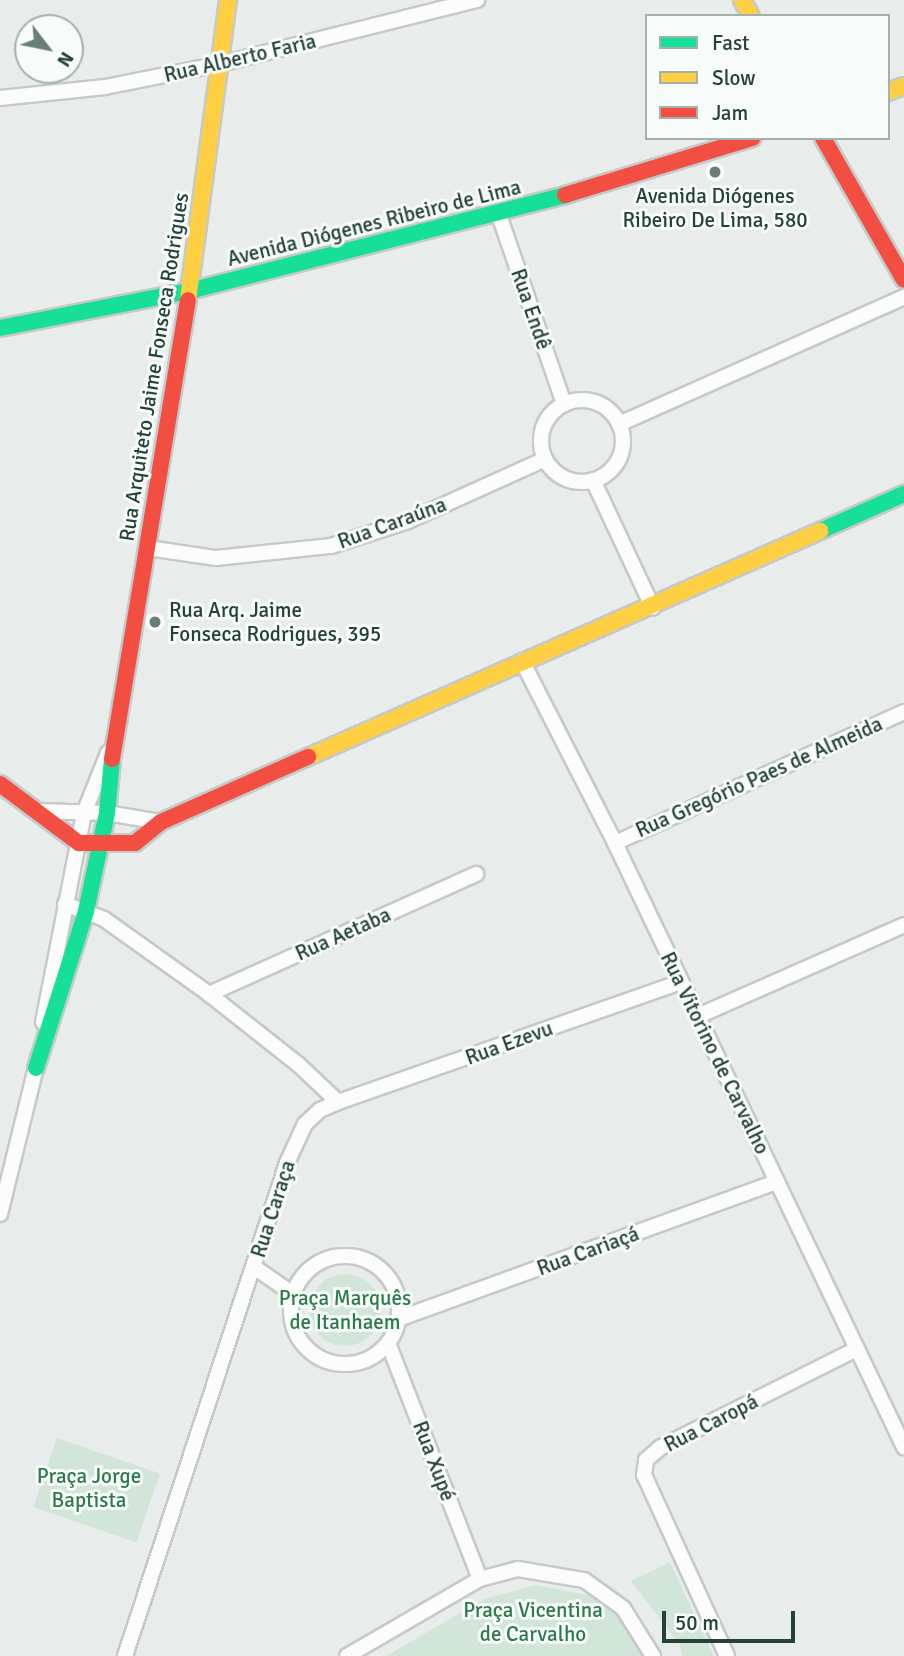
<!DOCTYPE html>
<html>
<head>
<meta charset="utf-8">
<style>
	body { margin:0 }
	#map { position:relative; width:904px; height:1656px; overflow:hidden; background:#e8edeb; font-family:Signika,sans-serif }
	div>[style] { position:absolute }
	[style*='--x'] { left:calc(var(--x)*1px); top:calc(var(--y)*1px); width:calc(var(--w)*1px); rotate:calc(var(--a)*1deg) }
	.green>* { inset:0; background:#d1e6d8; transform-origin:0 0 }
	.round { border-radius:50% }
	.roads { filter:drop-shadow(2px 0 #c5cac8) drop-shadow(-2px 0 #c5cac8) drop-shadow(0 2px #c5cac8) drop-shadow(0 -2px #c5cac8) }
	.street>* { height:14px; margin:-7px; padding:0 7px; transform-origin:7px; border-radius:7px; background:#fcfcfc }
	.street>.ring { margin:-7px; padding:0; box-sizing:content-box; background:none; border:14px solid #fcfcfc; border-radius:50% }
	.fast>* { height:16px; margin:-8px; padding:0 8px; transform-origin:8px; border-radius:8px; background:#16e098 }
	.slow>* { height:16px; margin:-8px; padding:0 8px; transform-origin:8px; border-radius:8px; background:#ffcf43 }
	.jam>* { height:16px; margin:-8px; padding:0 8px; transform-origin:8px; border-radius:8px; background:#f24e42 }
	.dots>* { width:19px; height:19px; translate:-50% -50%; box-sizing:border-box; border:4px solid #f7fbf9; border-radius:50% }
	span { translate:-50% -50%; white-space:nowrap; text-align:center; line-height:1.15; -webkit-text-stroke:6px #f7fbf9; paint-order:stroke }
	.street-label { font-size:21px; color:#24423a }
	.poi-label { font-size:21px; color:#24423a }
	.left { translate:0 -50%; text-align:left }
	.park-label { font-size:21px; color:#2d7a4b }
	.legend { position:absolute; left:645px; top:14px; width:245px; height:126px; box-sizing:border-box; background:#f7fbf9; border:2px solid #a3b1ad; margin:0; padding:9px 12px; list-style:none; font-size:21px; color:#24423a }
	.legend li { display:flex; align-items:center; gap:14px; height:35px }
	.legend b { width:35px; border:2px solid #a3b1ad }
	.north { position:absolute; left:14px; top:14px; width:70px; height:70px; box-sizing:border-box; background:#f7fbf9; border:2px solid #a3b1ad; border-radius:50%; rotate:122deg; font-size:19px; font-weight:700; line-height:28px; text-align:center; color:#24423a }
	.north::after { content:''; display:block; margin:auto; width:24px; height:32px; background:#697e78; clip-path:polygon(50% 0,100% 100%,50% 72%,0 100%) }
	.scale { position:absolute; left:662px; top:1611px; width:133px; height:32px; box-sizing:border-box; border:4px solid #24423a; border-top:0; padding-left:9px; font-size:21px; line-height:24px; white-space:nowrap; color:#24423a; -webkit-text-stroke:5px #f7fbf9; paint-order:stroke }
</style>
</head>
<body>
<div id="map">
	<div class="green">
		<i class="round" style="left:309px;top:1274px;width:72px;height:72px"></i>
		<i style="left:57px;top:1438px;width:109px;height:73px;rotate:19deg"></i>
		<i style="clip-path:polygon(670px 1562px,714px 1656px,682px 1656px,680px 1645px,631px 1581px)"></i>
		<i style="clip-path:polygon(536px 1585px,592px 1596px,631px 1627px,643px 1656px,386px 1656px,484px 1599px)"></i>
	</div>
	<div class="roads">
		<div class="street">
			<i style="--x:0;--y:98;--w:106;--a:-6"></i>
			<i style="--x:105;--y:87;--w:117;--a:-11.3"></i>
			<i style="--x:220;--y:64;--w:265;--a:-14"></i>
			<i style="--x:499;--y:215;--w:200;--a:71"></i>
			<i class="ring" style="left:541px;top:400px;width:68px;height:68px"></i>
			<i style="--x:619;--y:424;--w:312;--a:-24"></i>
			<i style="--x:593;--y:480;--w:141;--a:64.9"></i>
			<i style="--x:148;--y:548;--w:69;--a:8.4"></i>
			<i style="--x:216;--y:558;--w:116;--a:-6"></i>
			<i style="--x:331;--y:546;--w:81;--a:-18"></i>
			<i style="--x:408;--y:521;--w:150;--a:-24.3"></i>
			<i style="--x:522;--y:661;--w:204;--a:62.9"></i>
			<i style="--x:615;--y:843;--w:670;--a:64.43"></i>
			<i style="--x:37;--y:811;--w:70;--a:1.6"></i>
			<i style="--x:107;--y:813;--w:55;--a:9.5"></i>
			<i style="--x:615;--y:843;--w:317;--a:-24.4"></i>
			<i style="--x:65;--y:904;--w:42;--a:21"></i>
			<i style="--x:104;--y:919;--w:129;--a:35.5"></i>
			<i style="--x:209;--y:994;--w:115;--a:38.3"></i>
			<i style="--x:299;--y:1065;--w:54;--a:43.5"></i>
			<i style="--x:338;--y:1102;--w:20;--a:156"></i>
			<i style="--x:320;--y:1110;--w:21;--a:137"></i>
			<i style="--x:305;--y:1124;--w:43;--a:114.8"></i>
			<i style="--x:287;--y:1163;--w:519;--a:108.19"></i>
			<i style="--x:209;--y:994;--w:293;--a:-24.2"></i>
			<i style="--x:698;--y:1016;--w:225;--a:-23.8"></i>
			<i style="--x:43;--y:1022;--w:213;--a:-78.9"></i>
			<i style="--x:84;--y:813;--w:65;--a:-68.2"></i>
			<i style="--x:338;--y:1102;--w:362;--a:-19.3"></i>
			<i style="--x:0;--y:1214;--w:160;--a:-76.2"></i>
			<i class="ring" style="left:291px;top:1256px;width:94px;height:94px"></i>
			<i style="--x:254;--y:1267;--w:47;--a:34.7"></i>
			<i style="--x:398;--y:1319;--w:403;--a:-19.9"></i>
			<i style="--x:388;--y:1343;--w:253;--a:68.7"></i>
			<i style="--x:347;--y:1656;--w:154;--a:-30.1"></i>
			<i style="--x:480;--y:1579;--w:39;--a:-15"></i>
			<i style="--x:518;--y:1569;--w:67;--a:9.5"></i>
			<i style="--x:584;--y:1580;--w:48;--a:35.7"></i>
			<i style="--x:623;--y:1608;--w:57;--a:58"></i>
			<i style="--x:727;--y:1656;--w:199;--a:-114.6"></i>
			<i style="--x:644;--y:1475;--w:15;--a:-82"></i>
			<i style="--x:646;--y:1460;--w:20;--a:-41"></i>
			<i style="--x:661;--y:1447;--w:219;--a:-26.6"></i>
		</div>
		<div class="fast">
			<i style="--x:0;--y:328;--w:193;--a:-11.1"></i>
			<i style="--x:189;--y:291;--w:388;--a:-14.3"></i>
			<i style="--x:820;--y:531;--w:92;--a:-23.8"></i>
			<i style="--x:36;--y:1068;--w:165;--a:-72.3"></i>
			<i style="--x:86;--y:911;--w:100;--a:-77.9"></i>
			<i style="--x:107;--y:813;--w:54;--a:-84.7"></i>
		</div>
		<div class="slow">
			<i style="--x:742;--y:0;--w:18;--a:61"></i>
			<i style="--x:888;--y:92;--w:17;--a:-21"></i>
			<i style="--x:188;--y:300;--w:303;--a:-82.4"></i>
			<i style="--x:308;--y:757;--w:560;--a:-23.82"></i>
		</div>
		<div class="jam">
			<i style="--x:823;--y:138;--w:163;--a:60.3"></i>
			<i style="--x:565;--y:195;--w:196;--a:-16.9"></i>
			<i style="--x:112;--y:759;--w:465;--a:-80.6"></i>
			<i style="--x:0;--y:784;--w:99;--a:36.8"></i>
			<i style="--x:79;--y:843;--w:56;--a:0"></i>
			<i style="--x:135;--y:843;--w:33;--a:-39"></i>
			<i style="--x:161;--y:822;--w:161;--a:-23.9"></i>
		</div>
	</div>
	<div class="dots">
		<i style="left:715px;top:172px;background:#697e78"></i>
		<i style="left:155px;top:622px;background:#697e78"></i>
	</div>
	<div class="street-label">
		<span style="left:240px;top:58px;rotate:-13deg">Rua Alberto Faria</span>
		<span style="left:374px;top:223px;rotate:-14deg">Avenida Diógenes Ribeiro de Lima</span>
		<span style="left:531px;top:309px;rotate:71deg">Rua Endê</span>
		<span style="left:154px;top:367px;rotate:-81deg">Rua Arquiteto Jaime Fonseca Rodrigues</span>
		<span style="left:392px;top:523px;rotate:-20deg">Rua Caraúna</span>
		<span style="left:759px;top:777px;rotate:-24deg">Rua Gregório Paes de Almeida</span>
		<span style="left:343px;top:934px;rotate:-24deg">Rua Aetaba</span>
		<span style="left:509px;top:1043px;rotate:-20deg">Rua Ezevu</span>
		<span style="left:715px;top:1053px;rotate:64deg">Rua Vitorino de Carvalho</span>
		<span style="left:273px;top:1209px;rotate:-72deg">Rua Caraça</span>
		<span style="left:588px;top:1251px;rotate:-20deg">Rua Cariaçá</span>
		<span style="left:711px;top:1423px;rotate:-27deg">Rua Caropá</span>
		<span style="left:434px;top:1461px;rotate:69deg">Rua Xupé</span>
	</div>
	<div class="poi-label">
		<span style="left:715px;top:208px">Avenida Diógenes<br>Ribeiro De Lima, 580</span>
		<span class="left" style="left:169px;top:622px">Rua Arq. Jaime<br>Fonseca Rodrigues, 395</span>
	</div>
	<div class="park-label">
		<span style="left:345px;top:1310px">Praça Marquês<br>de Itanhaem</span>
		<span style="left:89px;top:1488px">Praça Jorge<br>Baptista</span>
		<span style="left:533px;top:1622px">Praça Vicentina<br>de Carvalho</span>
	</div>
	<ul class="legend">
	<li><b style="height:9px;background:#16e098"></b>Fast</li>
	<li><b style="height:9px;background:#ffcf43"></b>Slow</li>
	<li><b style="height:9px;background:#f24e42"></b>Jam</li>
	</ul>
	<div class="north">N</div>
	<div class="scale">50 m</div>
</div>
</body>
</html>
